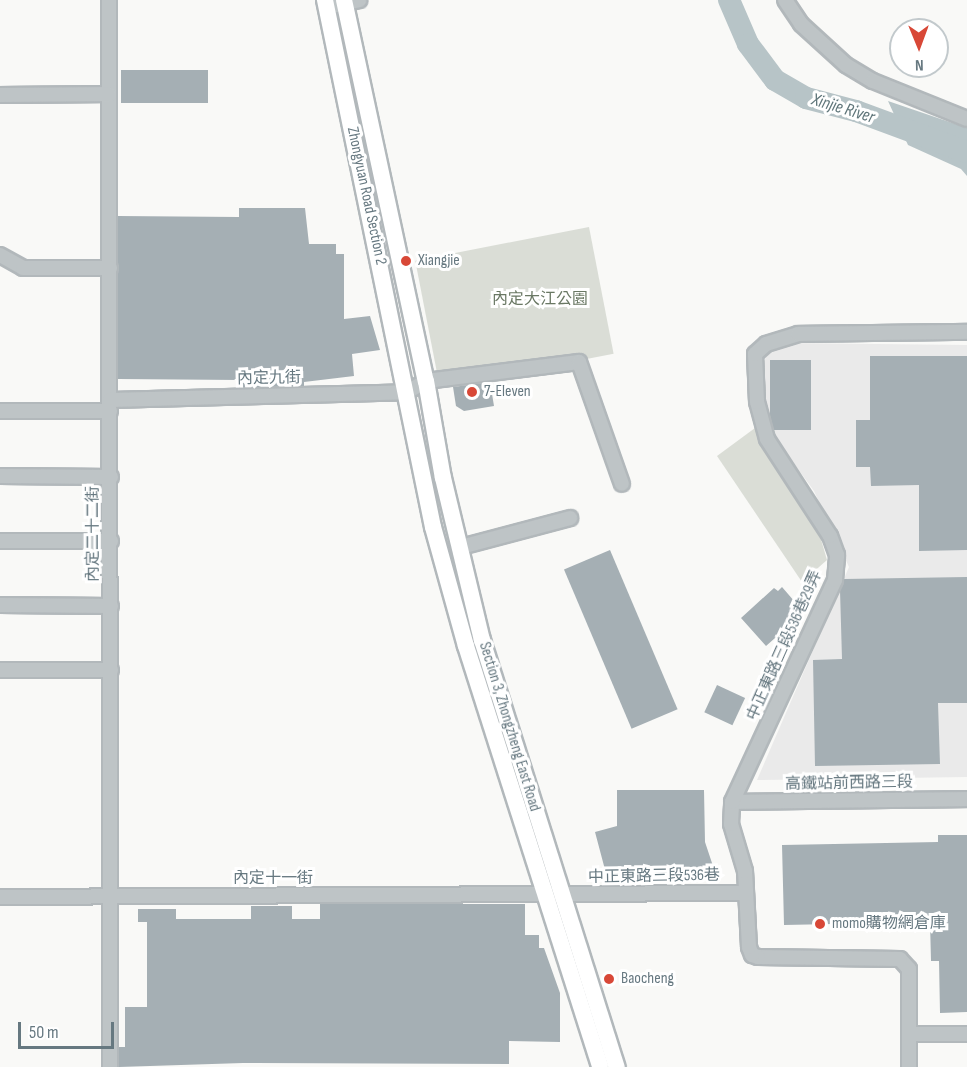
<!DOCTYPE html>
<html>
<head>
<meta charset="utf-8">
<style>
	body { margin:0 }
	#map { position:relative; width:967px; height:1067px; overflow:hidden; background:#f9f9f7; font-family:"Sofia Sans Condensed","Noto Sans TC",sans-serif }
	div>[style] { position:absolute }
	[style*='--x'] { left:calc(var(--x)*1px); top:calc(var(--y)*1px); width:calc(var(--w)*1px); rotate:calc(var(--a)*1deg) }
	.built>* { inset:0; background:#eaeaea }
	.green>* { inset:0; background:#daddd6; transform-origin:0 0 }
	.water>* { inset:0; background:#b7c4c7 }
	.river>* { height:22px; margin:-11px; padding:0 11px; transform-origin:11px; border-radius:11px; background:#b7c4c7 }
	.building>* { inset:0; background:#a5afb4; transform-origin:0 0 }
	.roads { filter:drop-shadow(2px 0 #b2b8bb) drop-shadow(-2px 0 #b2b8bb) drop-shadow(0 2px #b2b8bb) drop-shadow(0 -2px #b2b8bb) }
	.minor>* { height:14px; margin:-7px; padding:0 7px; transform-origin:7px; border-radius:7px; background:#bec4c6 }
	.major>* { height:16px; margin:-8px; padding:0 8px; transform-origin:8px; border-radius:8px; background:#fff }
	.dots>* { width:16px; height:16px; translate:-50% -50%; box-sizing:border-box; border:3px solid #fff; border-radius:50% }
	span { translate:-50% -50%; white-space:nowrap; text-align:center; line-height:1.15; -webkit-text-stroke:6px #fff; paint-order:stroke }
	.street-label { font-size:16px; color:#667880 }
	.poi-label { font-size:16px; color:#667880 }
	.left { translate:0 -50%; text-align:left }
	.park-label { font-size:16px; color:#6a7864 }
	.water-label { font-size:18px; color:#60767a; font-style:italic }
	.north { position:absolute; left:889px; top:18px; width:60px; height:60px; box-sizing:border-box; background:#fff; border:2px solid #c2c9cc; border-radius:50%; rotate:179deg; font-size:16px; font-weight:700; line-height:24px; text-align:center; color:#667880 }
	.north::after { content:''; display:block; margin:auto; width:21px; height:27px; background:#d84837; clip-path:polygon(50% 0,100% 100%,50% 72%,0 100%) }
	.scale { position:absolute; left:18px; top:1022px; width:96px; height:27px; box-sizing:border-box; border:3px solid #667880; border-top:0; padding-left:8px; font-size:18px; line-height:21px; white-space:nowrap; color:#667880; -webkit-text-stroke:4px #fff; paint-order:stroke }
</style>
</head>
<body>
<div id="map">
	<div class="built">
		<i style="clip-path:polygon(786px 343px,967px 345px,967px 777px,757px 780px,849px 567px,814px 491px,774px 436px,765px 417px,762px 366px,768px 352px)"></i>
	</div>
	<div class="green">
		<i style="left:589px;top:227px;width:129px;height:177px;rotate:79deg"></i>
		<i style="clip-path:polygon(755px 428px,820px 536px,827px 560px,802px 582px,717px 456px)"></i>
	</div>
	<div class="water">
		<i style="clip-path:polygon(888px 101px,967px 128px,967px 176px,961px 169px,908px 145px)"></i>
	</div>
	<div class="river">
		<i style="--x:729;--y:0;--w:48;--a:66.6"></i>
		<i style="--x:748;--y:44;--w:45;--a:53.1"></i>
		<i style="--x:775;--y:80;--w:36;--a:30"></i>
		<i style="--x:806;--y:98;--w:52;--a:14.6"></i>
		<i style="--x:856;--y:111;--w:118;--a:20.3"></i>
	</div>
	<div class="building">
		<i style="left:121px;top:70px;width:87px;height:33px"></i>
		<i style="clip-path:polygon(239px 208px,305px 208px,309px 244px,336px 244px,336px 254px,344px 254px,344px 319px,370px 316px,380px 350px,352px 354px,354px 376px,304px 382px,304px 386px,239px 388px,239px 380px,118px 379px,118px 216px,239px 217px)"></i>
		<i style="clip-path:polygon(870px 356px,967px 356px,967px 550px,919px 551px,919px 485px,871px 486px,870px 467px,856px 467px,856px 420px,870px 420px)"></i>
		<i style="left:811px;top:360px;width:70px;height:41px;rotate:90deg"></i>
		<i style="clip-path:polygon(490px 382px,494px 406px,464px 411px,456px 406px,453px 387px)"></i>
		<i style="left:610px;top:550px;width:173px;height:50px;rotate:67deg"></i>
		<i style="clip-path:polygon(967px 577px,967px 703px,938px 703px,940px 764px,815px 766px,813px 660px,842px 659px,840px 590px,844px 579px)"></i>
		<i style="clip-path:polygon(782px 587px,801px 609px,798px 612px,801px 615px,766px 646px,741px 618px,774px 588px,778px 591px)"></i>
		<i style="left:717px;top:685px;width:31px;height:30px;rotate:25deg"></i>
		<i style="clip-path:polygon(617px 790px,704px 790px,705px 842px,716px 875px,708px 875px,708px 879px,608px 881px,595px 832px,617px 826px)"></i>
		<i style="clip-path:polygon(938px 835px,967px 835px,967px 1012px,940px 1013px,939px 961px,931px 961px,930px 922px,784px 925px,782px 845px,938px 842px)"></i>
		<i style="clip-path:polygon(320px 904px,525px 904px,525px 935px,539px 935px,539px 948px,544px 948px,560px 993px,560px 1042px,509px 1041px,509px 1064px,243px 1063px,119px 1067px,119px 1047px,125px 1047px,125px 1007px,147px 1007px,147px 922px,138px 922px,138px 909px,176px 909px,176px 919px,251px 919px,251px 906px,292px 906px,292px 919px,320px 919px)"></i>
	</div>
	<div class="roads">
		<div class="minor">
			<i style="--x:109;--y:0;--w:1067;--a:89.95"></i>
			<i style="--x:785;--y:0;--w:29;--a:56"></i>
			<i style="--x:801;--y:24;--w:61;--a:42.3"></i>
			<i style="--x:846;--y:65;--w:31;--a:31"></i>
			<i style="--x:873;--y:81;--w:101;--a:22"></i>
			<i style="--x:327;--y:7;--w:33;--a:-12"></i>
			<i style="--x:0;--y:95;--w:109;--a:-0.5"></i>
			<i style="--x:0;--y:255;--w:26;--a:29"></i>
			<i style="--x:23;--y:268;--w:87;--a:0"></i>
			<i style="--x:110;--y:400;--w:297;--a:-1.5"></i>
			<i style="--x:407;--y:392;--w:22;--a:-30"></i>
			<i style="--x:426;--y:381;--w:154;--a:-7.1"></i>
			<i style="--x:579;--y:362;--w:129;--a:70.6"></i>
			<i style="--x:0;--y:411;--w:110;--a:0"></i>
			<i style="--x:0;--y:476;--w:111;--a:0.5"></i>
			<i style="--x:0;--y:541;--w:111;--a:0"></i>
			<i style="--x:461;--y:547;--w:113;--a:-14.9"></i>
			<i style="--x:0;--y:605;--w:111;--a:0.5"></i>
			<i style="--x:0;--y:670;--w:111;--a:0"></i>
			<i style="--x:732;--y:802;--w:235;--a:-0.7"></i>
			<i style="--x:0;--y:897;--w:745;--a:-0.31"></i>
			<i style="--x:909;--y:1034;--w:58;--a:0"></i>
			<i style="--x:909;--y:1067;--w:98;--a:-90"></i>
			<i style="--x:909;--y:969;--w:13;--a:-132"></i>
			<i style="--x:900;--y:959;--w:142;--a:-179.2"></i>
			<i style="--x:758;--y:957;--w:6;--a:-162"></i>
			<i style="--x:752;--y:955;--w:9;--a:-111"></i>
			<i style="--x:749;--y:947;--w:76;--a:-93"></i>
			<i style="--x:745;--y:871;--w:49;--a:-106.6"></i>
			<i style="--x:731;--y:824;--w:22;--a:-87"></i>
			<i style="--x:732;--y:802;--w:245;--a:-65.1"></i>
			<i style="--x:835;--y:580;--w:25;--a:-85"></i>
			<i style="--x:837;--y:555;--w:20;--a:-110"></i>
			<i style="--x:830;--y:536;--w:116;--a:-123"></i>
			<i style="--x:767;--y:439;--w:38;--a:-105"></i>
			<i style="--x:757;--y:402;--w:48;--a:-92.4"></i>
			<i style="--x:755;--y:354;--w:15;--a:-42"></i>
			<i style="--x:766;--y:344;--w:34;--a:-17"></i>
			<i style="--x:798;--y:334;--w:169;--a:-0.7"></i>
		</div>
		<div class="major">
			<i style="--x:325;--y:0;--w:538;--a:78.42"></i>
			<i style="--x:433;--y:527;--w:123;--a:74.5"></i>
			<i style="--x:466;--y:646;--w:442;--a:72.3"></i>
			<i style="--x:344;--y:0;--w:390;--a:77.9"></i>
			<i style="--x:426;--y:381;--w:98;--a:80.1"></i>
			<i style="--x:443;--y:478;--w:167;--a:76.5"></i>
			<i style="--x:482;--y:640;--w:448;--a:72.5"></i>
		</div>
	</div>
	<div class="dots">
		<i style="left:406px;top:261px;background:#d84837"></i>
		<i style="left:472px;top:392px;background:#d84837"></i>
		<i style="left:820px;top:924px;background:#d84837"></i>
		<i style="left:609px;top:979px;background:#d84837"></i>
	</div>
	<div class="street-label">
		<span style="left:366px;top:196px;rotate:78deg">Zhongyuan Road Section 2</span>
		<span style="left:269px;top:379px;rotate:-1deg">內定九街</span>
		<span style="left:94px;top:534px;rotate:-90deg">內定二十二街</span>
		<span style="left:785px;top:646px;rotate:-66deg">中正東路三段536巷29弄</span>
		<span style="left:509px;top:727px;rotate:73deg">Section 3, Zhongzheng East Road</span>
		<span style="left:849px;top:784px;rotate:-1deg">高鐵站前西路三段</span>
		<span style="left:654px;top:877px;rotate:-1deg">中正東路三段536巷</span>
		<span style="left:273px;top:879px">內定十一街</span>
	</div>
	<div class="poi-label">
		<span class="left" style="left:418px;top:261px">Xiangjie</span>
		<span class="left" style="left:484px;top:392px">7-Eleven</span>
		<span class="left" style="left:832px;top:924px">momo購物網倉庫</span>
		<span class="left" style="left:621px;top:979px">Baocheng</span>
	</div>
	<div class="park-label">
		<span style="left:540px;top:300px">內定大江公園</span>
	</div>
	<div class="water-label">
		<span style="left:843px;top:109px;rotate:17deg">Xinjie River</span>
	</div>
	<div class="north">N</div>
	<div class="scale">50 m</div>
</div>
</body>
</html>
